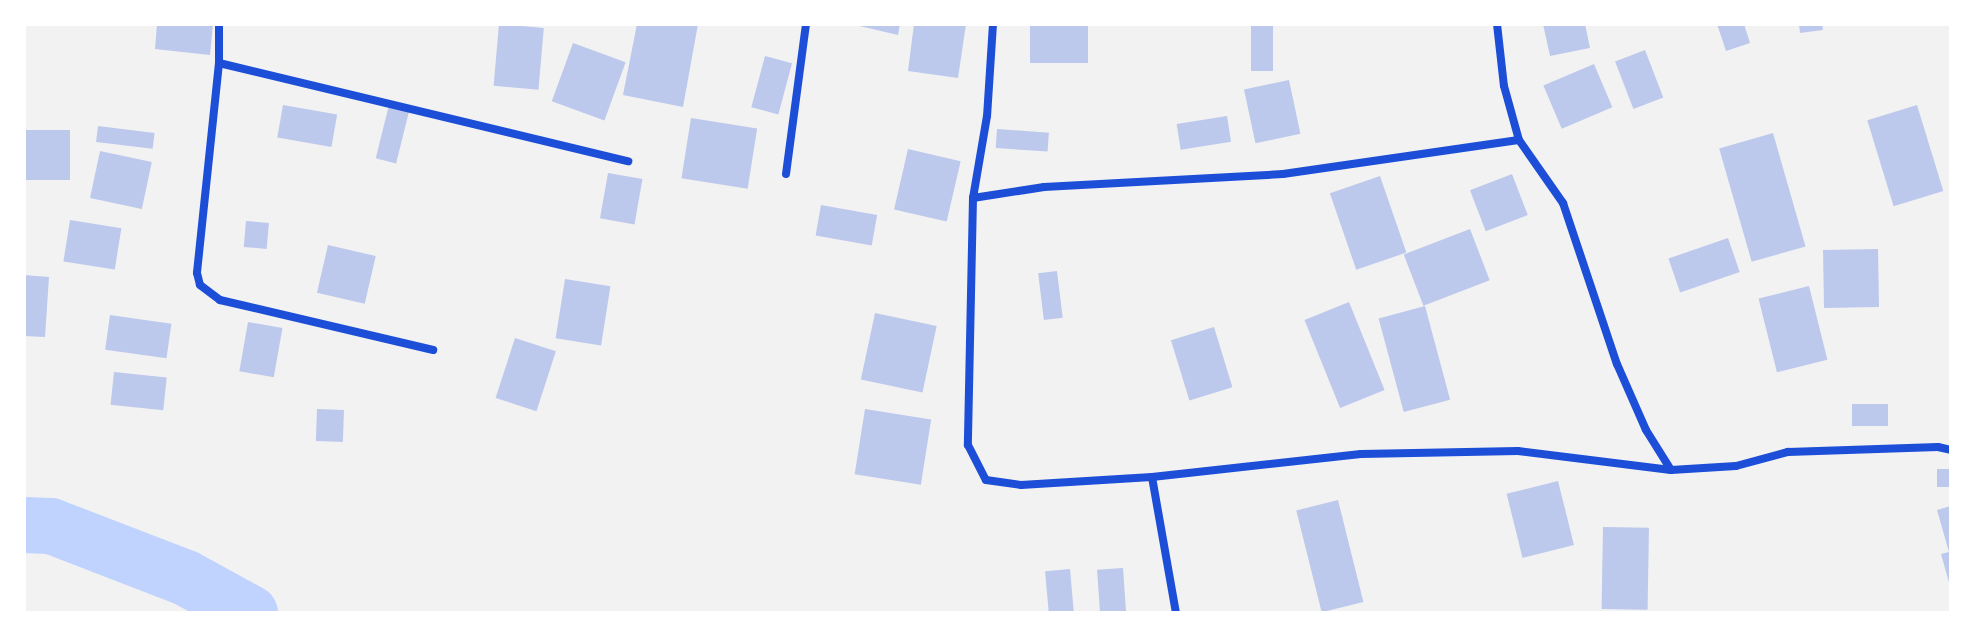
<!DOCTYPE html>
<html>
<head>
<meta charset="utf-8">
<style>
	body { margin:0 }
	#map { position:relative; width:1975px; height:637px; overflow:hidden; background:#f2f2f2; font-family:Figtree,sans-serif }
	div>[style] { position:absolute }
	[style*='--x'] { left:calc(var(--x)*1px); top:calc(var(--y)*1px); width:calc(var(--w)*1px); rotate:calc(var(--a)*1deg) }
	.river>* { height:56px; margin:-28px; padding:0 28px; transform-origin:28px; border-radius:28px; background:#bfd3fe }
	.building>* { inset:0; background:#bdc9ec; transform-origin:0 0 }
	.minor>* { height:8px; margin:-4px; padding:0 4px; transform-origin:4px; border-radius:4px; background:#1d4ed8 }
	span { translate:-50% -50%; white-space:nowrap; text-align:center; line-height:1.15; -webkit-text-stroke:7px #fff; paint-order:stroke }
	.frame { position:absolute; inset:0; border:26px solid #fff; pointer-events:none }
</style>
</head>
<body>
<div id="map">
	<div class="river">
		<i style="--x:24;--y:525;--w:27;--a:2"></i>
		<i style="--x:51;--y:526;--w:145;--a:21.1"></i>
		<i style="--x:186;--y:578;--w:73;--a:28.7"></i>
	</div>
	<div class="building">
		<i style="clip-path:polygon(157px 24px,213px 24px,210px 55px,155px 49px)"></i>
		<i style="left:499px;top:24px;width:45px;height:62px;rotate:5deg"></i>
		<i style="clip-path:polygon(637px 24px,698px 24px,683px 107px,623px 95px)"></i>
		<i style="clip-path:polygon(851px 24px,900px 24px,898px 35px)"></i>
		<i style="clip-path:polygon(914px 24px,966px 24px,958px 78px,908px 71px)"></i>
		<i style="left:1030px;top:24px;width:58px;height:39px"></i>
		<i style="left:1251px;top:24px;width:22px;height:47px"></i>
		<i style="clip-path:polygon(1543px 24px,1585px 24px,1590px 48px,1550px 56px)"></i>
		<i style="clip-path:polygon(1717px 24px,1744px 24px,1750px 43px,1726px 51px)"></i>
		<i style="clip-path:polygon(1799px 24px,1822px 24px,1823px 30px,1800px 33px)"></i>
		<i style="left:573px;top:43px;width:56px;height:62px;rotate:20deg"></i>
		<i style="left:1645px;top:50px;width:51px;height:32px;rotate:69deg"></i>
		<i style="left:765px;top:56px;width:28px;height:53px;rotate:15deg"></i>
		<i style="left:1594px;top:64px;width:47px;height:55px;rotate:67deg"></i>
		<i style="left:1289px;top:80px;width:55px;height:46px;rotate:78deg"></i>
		<i style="left:283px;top:105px;width:55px;height:33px;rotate:10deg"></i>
		<i style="left:389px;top:105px;width:21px;height:55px;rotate:14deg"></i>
		<i style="left:1917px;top:105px;width:90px;height:52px;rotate:73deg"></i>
		<i style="left:1227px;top:116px;width:26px;height:51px;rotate:81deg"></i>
		<i style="left:691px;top:118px;width:67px;height:61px;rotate:9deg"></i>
		<i style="left:98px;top:126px;width:57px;height:16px;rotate:7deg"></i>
		<i style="left:997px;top:129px;width:52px;height:19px;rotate:4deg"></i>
		<i style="left:24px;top:130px;width:46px;height:50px"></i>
		<i style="left:1773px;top:133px;width:118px;height:56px;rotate:74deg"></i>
		<i style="left:908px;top:149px;width:54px;height:62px;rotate:13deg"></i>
		<i style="left:100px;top:151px;width:53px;height:48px;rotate:12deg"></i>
		<i style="left:608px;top:173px;width:35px;height:46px;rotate:10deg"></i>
		<i style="left:1512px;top:174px;width:44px;height:45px;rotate:69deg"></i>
		<i style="left:1380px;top:176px;width:81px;height:53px;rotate:71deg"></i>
		<i style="left:821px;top:205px;width:57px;height:31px;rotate:10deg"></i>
		<i style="left:70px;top:220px;width:52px;height:42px;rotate:9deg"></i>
		<i style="left:246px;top:221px;width:23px;height:26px;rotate:5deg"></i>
		<i style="left:1470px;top:229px;width:55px;height:71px;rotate:69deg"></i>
		<i style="left:1728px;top:238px;width:36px;height:63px;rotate:71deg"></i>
		<i style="left:328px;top:245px;width:49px;height:49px;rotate:13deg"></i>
		<i style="left:1878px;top:249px;width:58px;height:55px;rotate:89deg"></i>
		<i style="left:1057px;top:271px;width:47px;height:19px;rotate:83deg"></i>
		<i style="clip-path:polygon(24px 275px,49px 277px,45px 337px,24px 336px)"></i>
		<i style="left:565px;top:279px;width:46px;height:60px;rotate:9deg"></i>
		<i style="left:1809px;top:286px;width:76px;height:52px;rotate:76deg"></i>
		<i style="left:1349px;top:302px;width:95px;height:48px;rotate:68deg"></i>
		<i style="left:1425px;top:306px;width:97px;height:48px;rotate:75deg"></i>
		<i style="left:875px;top:313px;width:63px;height:68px;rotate:12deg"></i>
		<i style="left:110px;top:315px;width:62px;height:35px;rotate:8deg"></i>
		<i style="left:248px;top:322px;width:35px;height:50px;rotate:10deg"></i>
		<i style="left:1214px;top:327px;width:63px;height:45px;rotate:73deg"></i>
		<i style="left:515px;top:338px;width:43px;height:63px;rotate:18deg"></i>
		<i style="left:114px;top:372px;width:53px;height:33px;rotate:6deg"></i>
		<i style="left:1852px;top:404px;width:36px;height:22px"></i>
		<i style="left:317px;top:409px;width:27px;height:32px;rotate:2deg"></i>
		<i style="left:865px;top:409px;width:67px;height:66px;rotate:9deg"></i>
		<i style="left:1951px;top:469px;width:18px;height:14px;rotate:90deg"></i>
		<i style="left:1558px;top:481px;width:66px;height:53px;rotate:76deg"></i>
		<i style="left:1338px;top:500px;width:105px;height:43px;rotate:76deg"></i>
		<i style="clip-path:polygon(1951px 506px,1951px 586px,1950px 586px,1941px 554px,1949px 552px,1937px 510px)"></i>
		<i style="left:1603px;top:527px;width:46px;height:82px;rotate:1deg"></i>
		<i style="left:1123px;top:568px;width:45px;height:26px;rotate:86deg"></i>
		<i style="left:1070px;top:569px;width:44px;height:25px;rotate:85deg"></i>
	</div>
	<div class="minor">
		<i style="--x:219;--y:24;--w:39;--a:90"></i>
		<i style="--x:219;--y:63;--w:211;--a:96"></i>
		<i style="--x:197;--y:273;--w:12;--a:76"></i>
		<i style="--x:200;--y:285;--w:25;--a:37"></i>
		<i style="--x:220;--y:300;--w:219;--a:13.2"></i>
		<i style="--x:993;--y:24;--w:92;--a:93.7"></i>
		<i style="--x:987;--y:116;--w:83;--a:99.7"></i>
		<i style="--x:973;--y:198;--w:247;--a:91.2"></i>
		<i style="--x:968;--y:445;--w:39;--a:63"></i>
		<i style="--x:986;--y:480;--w:35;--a:8"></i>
		<i style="--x:1021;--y:485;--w:131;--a:-3.5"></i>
		<i style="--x:1152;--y:477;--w:210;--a:-6.3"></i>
		<i style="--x:1361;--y:454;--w:157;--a:-1.1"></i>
		<i style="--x:1518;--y:451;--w:154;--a:7.1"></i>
		<i style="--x:1497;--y:24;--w:62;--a:83.6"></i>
		<i style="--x:1504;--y:86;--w:56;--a:74.5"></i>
		<i style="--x:1519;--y:140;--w:77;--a:55.1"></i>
		<i style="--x:1563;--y:203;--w:170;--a:71.5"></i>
		<i style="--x:1617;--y:364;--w:72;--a:66.3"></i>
		<i style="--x:1646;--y:430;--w:47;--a:58"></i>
		<i style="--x:1671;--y:470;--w:65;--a:-3.5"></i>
		<i style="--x:1736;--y:466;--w:54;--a:-15.1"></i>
		<i style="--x:1788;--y:452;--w:150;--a:-1.9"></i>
		<i style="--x:1938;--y:447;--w:13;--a:13"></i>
		<i style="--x:219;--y:63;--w:421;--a:13.5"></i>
		<i style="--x:786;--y:174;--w:151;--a:-82.4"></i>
		<i style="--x:973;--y:198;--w:72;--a:-8.8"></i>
		<i style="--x:1044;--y:187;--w:239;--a:-3.1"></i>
		<i style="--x:1283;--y:174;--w:238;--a:-8.2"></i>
		<i style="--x:1152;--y:477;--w:138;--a:80"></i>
	</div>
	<div class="frame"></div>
</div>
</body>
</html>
